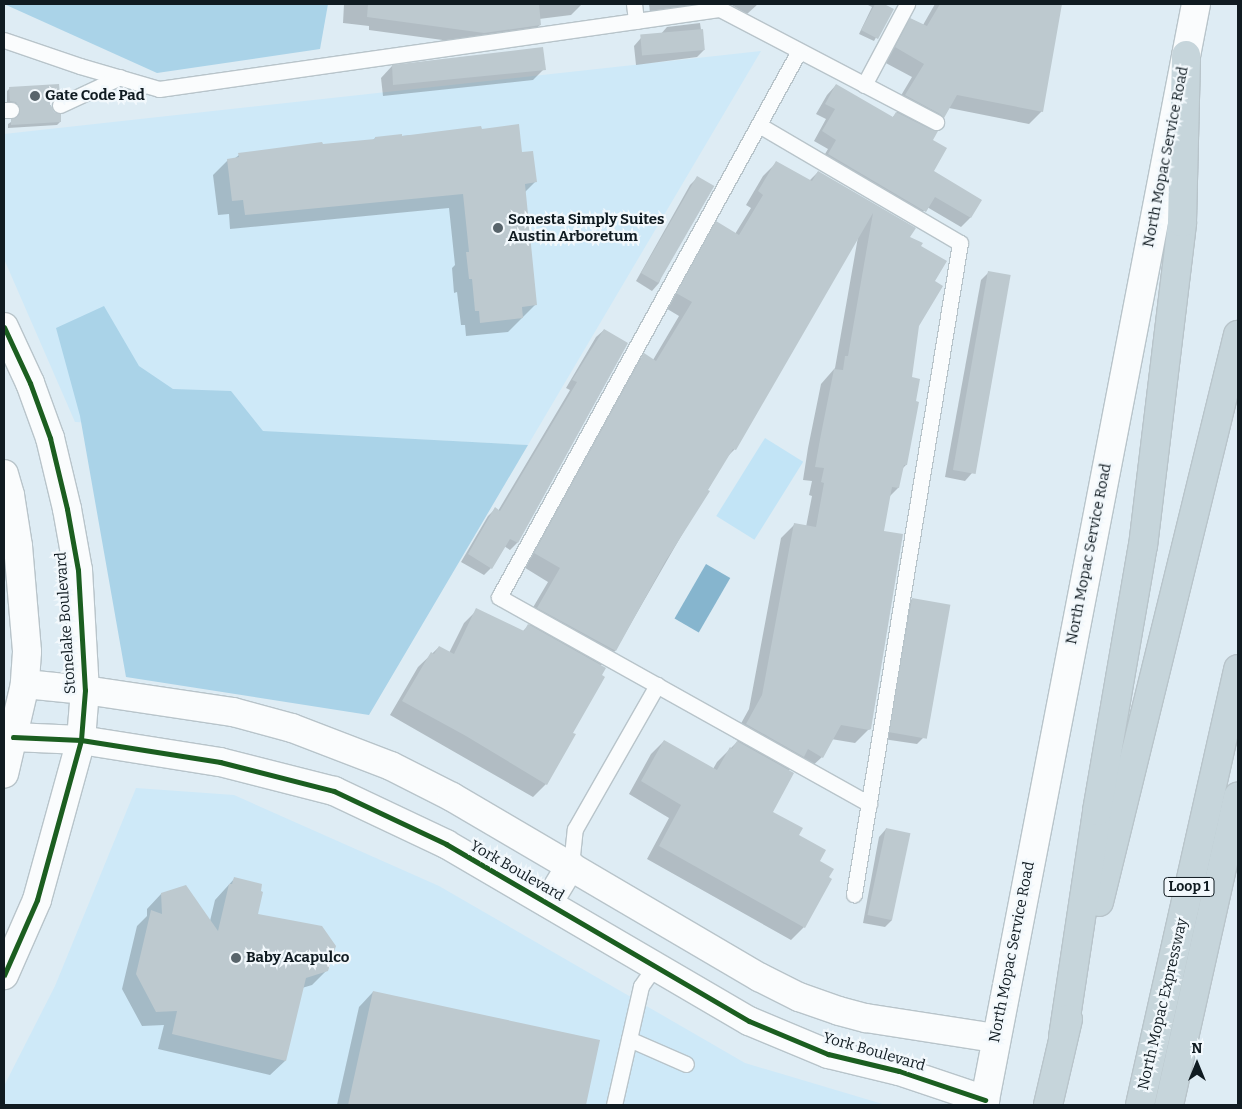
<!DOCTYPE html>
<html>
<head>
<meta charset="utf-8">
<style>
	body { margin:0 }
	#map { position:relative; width:1242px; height:1109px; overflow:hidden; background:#deecf4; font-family:Bitter,serif }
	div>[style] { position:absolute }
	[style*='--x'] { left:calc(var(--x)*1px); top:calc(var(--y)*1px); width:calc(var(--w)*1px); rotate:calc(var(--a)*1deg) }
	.built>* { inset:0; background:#cee9f8 }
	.green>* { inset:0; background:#c2e4f6; transform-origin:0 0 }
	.forest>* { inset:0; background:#aad3e8 }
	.water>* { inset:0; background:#86b5ce; transform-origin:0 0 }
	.shadow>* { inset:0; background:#0003 }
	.building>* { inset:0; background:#bdc9cf; transform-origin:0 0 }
	.roads { filter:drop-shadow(1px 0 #b8c4ca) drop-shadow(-1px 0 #b8c4ca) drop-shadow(0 1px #b8c4ca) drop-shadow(0 -1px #b8c4ca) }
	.service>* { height:15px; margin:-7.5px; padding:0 7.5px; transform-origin:7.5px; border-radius:7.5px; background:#fafcfd }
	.minor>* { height:28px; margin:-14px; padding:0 14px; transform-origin:14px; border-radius:14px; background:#fafcfd }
	.secondary>* { height:28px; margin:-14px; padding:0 14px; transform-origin:14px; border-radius:14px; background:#fafcfd }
	.motorway>* { height:28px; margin:-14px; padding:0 14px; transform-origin:14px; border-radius:14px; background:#c6d5db }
	.cycleway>* { height:5px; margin:-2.5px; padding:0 2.5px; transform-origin:2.5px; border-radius:2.5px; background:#1b5e20 }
	.dots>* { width:14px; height:14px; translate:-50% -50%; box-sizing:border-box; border:2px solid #f2f8fc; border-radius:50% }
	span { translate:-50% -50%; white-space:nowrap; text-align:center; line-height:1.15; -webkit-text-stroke:4.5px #f2f8fc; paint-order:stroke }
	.shield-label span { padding:1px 4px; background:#f2f8fc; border:1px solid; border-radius:4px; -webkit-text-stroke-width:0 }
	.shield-label { font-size:14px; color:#101b21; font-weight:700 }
	.poi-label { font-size:15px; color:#101b21; font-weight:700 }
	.left { translate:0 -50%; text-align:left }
	.street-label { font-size:15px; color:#101b21 }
	.frame { position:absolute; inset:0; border:5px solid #101b21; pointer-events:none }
	.north { position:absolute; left:1172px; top:1039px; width:50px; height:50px; -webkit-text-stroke:4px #f2f8fc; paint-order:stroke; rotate:0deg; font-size:14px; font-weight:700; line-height:20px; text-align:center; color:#101b21 }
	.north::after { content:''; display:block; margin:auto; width:18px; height:22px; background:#101b21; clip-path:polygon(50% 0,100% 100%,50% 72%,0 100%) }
</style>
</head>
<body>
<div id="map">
	<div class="built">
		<i style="clip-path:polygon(761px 51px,528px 445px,75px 422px,4px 259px,4px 134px)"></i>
		<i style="clip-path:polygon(136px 788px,234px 795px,439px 886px,745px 1063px,886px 1105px,4px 1105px,4px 1086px,55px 986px)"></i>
	</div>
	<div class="green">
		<i style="left:765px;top:438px;width:45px;height:92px;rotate:32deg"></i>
	</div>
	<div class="forest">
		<i style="clip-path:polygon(4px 4px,328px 4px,320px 49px,157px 73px)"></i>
		<i style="clip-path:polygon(104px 306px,139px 366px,173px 389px,231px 391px,263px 431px,528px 445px,369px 715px,126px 677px,80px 416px,56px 328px)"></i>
	</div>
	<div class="water">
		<i style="left:706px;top:564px;width:28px;height:63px;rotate:30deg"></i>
	</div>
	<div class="shadow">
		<i style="clip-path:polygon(344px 4px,582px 4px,571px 15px,539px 19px,540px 25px,528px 36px,472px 44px,369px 30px,369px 26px,343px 23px)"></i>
		<i style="clip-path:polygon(649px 4px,696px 4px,684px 16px,651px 21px)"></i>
		<i style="clip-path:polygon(730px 4px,758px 4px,747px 14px)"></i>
		<i style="clip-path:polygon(866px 4px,881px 4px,892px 10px,874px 41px,859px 34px,872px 7px)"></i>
		<i style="clip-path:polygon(935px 4px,1061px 4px,1042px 111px,1029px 124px,949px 108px,943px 118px,930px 131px,932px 172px,981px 200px,970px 218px,961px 227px,927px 207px,915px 221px,819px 164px,828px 149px,814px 141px,826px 119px,816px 114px,827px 95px,836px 85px,892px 118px,898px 111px,893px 109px,912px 77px,882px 61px,897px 32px,911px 19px,923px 25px)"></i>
		<i style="clip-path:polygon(700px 23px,704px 50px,697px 57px,636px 65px,634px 46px,641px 38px,660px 35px,667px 27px)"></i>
		<i style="clip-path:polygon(392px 66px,544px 69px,533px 80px,383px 96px,381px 78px)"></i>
		<i style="clip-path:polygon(10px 88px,55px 98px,49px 105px,60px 122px,57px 125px,8px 128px,8px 124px,17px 118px,18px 113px,7px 104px,7px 91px)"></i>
		<i style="clip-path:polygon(481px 130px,521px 153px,535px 182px,524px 193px,536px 304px,508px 332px,466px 336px,465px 325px,461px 325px,457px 292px,454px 293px,452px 268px,455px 265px,449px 208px,230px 229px,229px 214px,218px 215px,213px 175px,228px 160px,234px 159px,239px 155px,373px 140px,375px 138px)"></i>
		<i style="clip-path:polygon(776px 163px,809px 181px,818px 172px,909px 237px,920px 247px,933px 282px,918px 326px,911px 378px,906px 465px,902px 469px,898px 488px,888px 498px,882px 532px,870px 728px,855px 743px,831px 739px,822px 757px,808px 770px,796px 763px,788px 771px,771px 812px,798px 836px,818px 862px,804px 927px,791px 940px,647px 859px,669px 818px,629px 794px,651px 754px,664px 741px,713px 769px,717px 762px,738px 741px,733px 738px,749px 709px,781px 538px,794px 525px,806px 527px,812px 496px,809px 495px,812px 481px,803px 480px,808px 448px,821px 384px,835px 368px,858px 237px,734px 450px,726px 458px,615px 651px,600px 666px,571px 734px,546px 784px,533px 797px,390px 715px,418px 667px,439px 647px,449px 653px,464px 623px,477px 610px,522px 632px,530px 624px,525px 621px,548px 582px,522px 566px,631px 368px,644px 355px,653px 360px,679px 316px,664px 307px,703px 236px,716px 223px,735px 234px,751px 208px,746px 205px,763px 176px)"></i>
		<i style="clip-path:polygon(697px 178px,659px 283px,652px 291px,636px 281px,690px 185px)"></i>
		<i style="clip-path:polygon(988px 273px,972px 473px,965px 481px,945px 477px,981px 280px)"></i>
		<i style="clip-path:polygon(604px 330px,626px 344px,517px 543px,510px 550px,504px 546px,491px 568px,484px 575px,461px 562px,488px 516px,495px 509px,498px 511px,570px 390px,566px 388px,596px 337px)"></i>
		<i style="clip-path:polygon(912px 599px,924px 737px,917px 744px,883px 739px,905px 606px)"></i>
		<i style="clip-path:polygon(886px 829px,892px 920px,885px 927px,863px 923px,879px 837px)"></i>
		<i style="clip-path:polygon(234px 879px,257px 915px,327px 970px,312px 985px,302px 988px,285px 1061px,270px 1075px,158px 1049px,164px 1025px,142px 1026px,122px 989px,137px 926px,147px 916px,147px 909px,161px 894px,210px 921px,215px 900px)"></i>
		<i style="clip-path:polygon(373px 992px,599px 1041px,585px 1105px,337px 1105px,359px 1007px)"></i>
	</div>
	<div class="building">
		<i style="clip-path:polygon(368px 4px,539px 4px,541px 25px,484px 33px,367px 17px)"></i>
		<i style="clip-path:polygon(875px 4px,884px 4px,894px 9px,878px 39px,861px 30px)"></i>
		<i style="clip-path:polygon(940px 4px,1062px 4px,1043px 112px,957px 95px,944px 118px,940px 114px,905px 95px,924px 64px,895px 47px,910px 18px,927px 26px)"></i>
		<i style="left:703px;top:29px;width:21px;height:63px;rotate:85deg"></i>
		<i style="clip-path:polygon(543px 47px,546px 70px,393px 85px,392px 65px)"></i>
		<i style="clip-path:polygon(59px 84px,60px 95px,53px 99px,51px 105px,54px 112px,61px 114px,61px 122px,11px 125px,11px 119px,19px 115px,20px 110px,16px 102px,10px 101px,9px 87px)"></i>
		<i style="clip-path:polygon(836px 84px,893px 117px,896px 112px,932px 130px,938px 131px,933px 140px,947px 148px,934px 171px,982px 200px,971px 218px,935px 197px,926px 212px,828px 154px,836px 140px,822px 131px,835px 109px,825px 104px)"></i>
		<i style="clip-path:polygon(519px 124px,522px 152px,533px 151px,537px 182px,525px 184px,537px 305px,522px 307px,523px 318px,480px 323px,479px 311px,475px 311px,472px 279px,469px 279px,466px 252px,469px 252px,463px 194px,245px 215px,243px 200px,232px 201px,227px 159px,239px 157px,238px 153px,322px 142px,323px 144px,375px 139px,375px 137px,402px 134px,402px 136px,481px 126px,482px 129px)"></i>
		<i style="clip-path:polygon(776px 161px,812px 181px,818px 171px,916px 228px,910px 237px,923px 243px,921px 246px,947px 261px,935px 281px,943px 286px,919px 326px,912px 377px,920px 379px,916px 401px,919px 402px,907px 465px,904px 465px,899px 488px,892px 487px,884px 531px,903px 534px,871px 729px,869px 730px,841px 725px,823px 758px,808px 749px,804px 757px,746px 724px,762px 695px,794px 523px,816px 527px,824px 483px,821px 482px,824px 468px,815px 467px,821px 434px,834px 369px,843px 370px,845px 356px,848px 356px,873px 213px,736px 450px,733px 449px,708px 490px,710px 491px,665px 562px,616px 651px,537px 608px,560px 568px,534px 553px,644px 353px,656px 361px,692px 302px,676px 293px,716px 221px,739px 235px,763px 195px,758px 191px)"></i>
		<i style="left:697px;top:176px;width:20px;height:112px;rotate:30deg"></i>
		<i style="left:988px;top:271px;width:23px;height:202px;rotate:10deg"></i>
		<i style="clip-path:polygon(604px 329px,628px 343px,518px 543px,510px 539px,492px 569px,468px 554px,495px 507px,500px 511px,577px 382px,572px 380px)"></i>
		<i style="left:912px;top:598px;width:39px;height:136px;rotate:10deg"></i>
		<i style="clip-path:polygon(476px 608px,524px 631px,528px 624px,606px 668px,602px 675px,605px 677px,573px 733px,576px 734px,547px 785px,466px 736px,402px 701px,431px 652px,434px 654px,439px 646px,454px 654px)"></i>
		<i style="clip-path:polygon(664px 740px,717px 770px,730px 747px,732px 749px,737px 741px,794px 773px,773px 812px,803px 828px,799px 835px,826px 850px,820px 861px,834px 869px,829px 877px,832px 879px,805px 928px,659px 846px,681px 805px,641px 781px)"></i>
		<i style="left:886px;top:828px;width:25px;height:89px;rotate:12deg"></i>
		<i style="clip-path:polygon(234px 877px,262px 884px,261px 891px,263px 892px,258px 914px,322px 926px,336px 946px,328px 971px,306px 978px,286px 1061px,172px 1034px,177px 1011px,156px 1012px,136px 974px,151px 910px,162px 914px,161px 893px,186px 885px,218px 931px,229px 884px,232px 884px)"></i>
		<i style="clip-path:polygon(373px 991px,600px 1040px,586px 1105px,348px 1105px)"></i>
	</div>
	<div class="roads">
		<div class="service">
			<i style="--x:634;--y:4;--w:17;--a:83"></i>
			<i style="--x:4;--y:40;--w:80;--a:18.9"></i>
			<i style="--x:80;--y:66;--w:82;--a:16.2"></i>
			<i style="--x:159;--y:89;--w:567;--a:-8.12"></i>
			<i style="--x:720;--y:9;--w:244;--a:27.6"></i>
			<i style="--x:799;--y:51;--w:623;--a:118.79"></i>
			<i style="--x:499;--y:597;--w:424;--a:29.2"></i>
			<i style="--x:864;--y:85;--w:92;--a:-62"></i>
			<i style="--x:60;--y:105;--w:66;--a:-25"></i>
			<i style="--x:4;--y:110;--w:7;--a:0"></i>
			<i style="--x:759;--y:125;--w:233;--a:30.4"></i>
			<i style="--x:960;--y:243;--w:660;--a:99.25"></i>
			<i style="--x:571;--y:865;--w:36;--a:-84"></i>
			<i style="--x:575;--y:829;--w:166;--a:-60.3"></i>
			<i style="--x:629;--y:1039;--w:62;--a:23.7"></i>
			<i style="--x:614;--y:1105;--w:122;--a:-77.2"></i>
			<i style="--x:641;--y:986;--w:24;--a:-55"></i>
		</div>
		<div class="minor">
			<i style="--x:4;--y:327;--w:62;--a:65.1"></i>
			<i style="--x:30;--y:383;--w:59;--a:70"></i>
			<i style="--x:50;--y:438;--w:73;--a:76.5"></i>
			<i style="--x:67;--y:509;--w:62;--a:79.8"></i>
			<i style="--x:78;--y:570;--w:120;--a:86.7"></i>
			<i style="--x:85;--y:690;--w:50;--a:94.6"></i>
			<i style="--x:81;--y:740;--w:166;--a:105.4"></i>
			<i style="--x:37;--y:900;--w:82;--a:113.7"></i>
			<i style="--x:4;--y:474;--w:22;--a:74"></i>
			<i style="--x:10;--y:495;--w:52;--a:81.1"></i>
			<i style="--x:18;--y:546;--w:106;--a:85.1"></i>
			<i style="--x:27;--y:652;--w:32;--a:94"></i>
			<i style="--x:25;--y:684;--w:92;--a:103.1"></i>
			<i style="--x:25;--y:684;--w:60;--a:5.7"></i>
			<i style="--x:85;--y:690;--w:150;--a:8.5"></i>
			<i style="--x:233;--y:712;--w:61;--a:15.2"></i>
			<i style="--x:292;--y:728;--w:106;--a:21"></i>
			<i style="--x:391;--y:766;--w:68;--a:26.9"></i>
			<i style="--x:452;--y:797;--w:356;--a:30.4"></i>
			<i style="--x:759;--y:977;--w:45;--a:26.6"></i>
			<i style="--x:799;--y:997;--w:42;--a:19.3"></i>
			<i style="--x:839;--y:1011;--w:28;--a:15"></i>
			<i style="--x:866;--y:1018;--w:131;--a:8.8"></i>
			<i style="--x:13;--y:737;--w:68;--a:2.5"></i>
			<i style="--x:81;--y:740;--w:141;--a:9"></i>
			<i style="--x:220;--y:762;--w:118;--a:14.3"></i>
			<i style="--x:334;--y:791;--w:124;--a:25.3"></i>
			<i style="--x:446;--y:844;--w:351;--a:30.3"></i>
			<i style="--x:749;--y:1021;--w:86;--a:22.7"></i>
			<i style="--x:828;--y:1054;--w:73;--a:13.5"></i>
			<i style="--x:899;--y:1071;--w:91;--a:18.6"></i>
			<i style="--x:548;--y:903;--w:44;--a:-58.8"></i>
		</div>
		<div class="secondary">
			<i style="--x:984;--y:1105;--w:1121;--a:-79.1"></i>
		</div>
		<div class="motorway">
			<i style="--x:1099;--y:902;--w:584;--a:-76.23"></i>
			<i style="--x:1063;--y:1037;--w:229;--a:-81.4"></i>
			<i style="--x:1097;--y:811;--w:269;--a:-80.2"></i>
			<i style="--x:1143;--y:546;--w:326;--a:-83.1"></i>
			<i style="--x:1182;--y:222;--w:167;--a:-88.6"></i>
			<i style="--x:1048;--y:1105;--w:88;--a:-76.9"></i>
			<i style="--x:1140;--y:1105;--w:447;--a:-77.3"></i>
			<i style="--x:1169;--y:1105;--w:316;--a:-77.4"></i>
		</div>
	</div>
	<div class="cycleway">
		<i style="--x:4;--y:327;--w:62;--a:65.1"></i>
		<i style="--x:30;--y:383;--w:59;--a:70"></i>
		<i style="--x:50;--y:438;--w:73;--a:76.5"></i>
		<i style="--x:67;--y:509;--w:62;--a:79.8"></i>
		<i style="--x:78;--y:570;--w:120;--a:86.7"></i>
		<i style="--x:85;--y:690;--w:50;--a:94.6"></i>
		<i style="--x:81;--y:740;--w:166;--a:105.4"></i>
		<i style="--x:37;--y:900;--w:82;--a:113.7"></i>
		<i style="--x:13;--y:737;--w:68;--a:2.5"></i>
		<i style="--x:81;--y:740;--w:141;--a:9"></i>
		<i style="--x:220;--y:762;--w:118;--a:14.3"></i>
		<i style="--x:334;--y:791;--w:124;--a:25.3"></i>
		<i style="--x:446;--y:844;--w:351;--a:30.3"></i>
		<i style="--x:749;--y:1021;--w:86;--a:22.7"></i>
		<i style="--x:828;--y:1054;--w:73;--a:13.5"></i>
		<i style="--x:899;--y:1071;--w:91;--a:18.6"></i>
	</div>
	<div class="dots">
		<i style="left:35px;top:96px;background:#58646b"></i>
		<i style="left:498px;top:228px;background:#58646b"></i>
		<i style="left:236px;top:958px;background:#58646b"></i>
	</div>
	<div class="shield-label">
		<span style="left:1189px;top:887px">Loop 1</span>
	</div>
	<div class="poi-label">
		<span class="left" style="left:45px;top:96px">Gate Code Pad</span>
		<span class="left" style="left:508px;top:228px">Sonesta Simply Suites<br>Austin Arboretum</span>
		<span class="left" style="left:246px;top:958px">Baby Acapulco</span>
	</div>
	<div class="street-label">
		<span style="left:1166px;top:157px;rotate:-79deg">North Mopac Service Road</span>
		<span style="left:1089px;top:554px;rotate:-79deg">North Mopac Service Road</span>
		<span style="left:66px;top:623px;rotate:-94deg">Stonelake Boulevard</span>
		<span style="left:517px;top:871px;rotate:30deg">York Boulevard</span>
		<span style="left:1012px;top:952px;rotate:-79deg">North Mopac Service Road</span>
		<span style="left:1163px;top:1004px;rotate:-77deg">North Mopac Expressway</span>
		<span style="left:874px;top:1052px;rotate:16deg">York Boulevard</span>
	</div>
	<div class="frame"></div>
	<div class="north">N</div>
</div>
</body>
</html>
